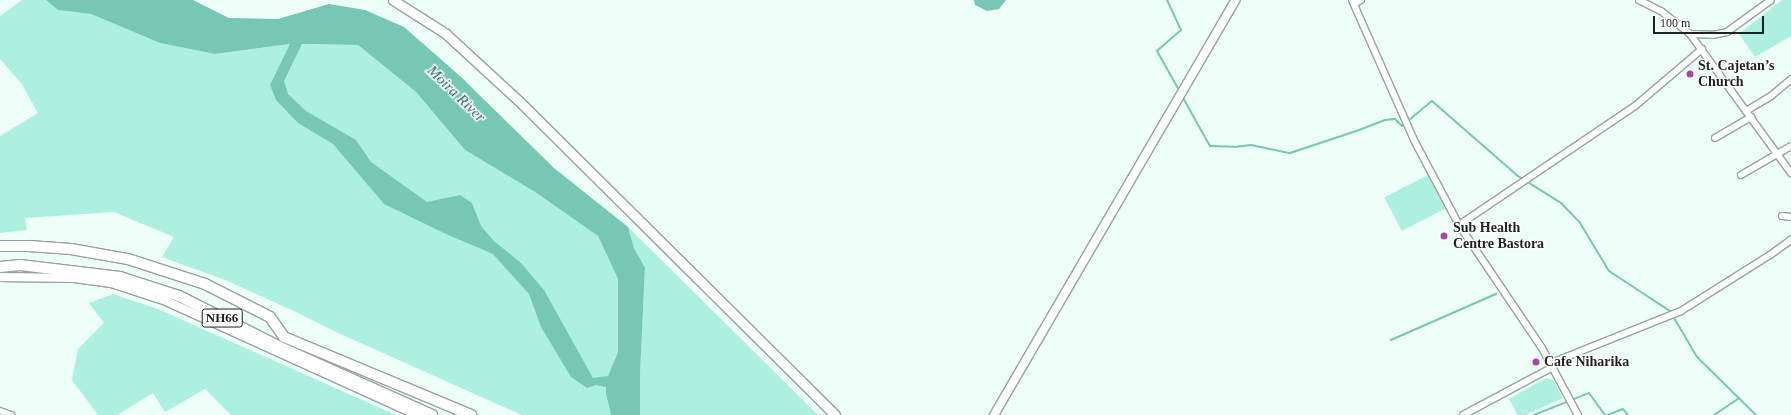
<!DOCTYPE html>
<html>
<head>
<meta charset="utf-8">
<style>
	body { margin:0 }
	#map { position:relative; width:1791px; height:415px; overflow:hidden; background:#eefef9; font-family:"Times New Roman",serif }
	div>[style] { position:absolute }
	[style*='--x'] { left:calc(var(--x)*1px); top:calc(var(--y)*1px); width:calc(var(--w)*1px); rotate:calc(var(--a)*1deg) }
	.green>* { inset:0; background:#aef0e0; transform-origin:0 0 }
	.water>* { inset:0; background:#76c8b5 }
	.stream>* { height:2px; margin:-1px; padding:0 1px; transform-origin:1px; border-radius:1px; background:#76c8b5 }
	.roads { filter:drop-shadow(1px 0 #95a4a0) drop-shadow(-1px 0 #95a4a0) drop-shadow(0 1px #95a4a0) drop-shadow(0 -1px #95a4a0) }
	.minor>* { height:6px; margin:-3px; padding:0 3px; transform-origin:3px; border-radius:3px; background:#fff }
	.tertiary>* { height:8px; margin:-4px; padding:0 4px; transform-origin:4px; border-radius:4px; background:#fff }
	.secondary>* { height:9px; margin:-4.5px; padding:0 4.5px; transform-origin:4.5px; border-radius:4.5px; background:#fff }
	.trunk>* { height:10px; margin:-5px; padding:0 5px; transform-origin:5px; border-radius:5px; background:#fff }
	.dots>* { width:11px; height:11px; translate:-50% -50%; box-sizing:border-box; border:2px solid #fff; border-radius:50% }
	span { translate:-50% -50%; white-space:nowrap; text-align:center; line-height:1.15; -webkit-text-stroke:3px #fff; paint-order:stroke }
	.shield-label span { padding:1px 3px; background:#fff; border:1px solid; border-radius:3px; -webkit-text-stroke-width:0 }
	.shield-label { font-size:13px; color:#1d2321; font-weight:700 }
	.poi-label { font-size:14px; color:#1d2321; font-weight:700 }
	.left { translate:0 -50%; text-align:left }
	.water-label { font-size:15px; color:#1b5d51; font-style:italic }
	.scale { position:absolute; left:1653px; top:16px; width:111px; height:18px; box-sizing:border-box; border:2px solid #1d2321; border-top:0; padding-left:5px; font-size:12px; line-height:14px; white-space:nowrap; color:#1d2321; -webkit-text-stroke:3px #fff; paint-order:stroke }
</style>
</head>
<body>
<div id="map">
	<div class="green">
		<i style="clip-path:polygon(22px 0,46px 0,58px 10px,91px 14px,160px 43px,215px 54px,291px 44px,358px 45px,416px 92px,465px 150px,535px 192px,598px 236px,618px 279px,618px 352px,608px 376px,606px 394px,611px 415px,522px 415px,336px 332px,294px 311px,225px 280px,162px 257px,174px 237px,114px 212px,25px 218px,27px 230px,0 233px,0 136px,38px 113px,22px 84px,0 59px,0 16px)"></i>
		<i style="clip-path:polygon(1782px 0,1791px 0,1791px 36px,1755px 57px,1739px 34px)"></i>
		<i style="left:1428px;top:175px;width:38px;height:49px;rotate:63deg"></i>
		<i style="clip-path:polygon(628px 227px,818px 415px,640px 415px,640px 375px,645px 269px,634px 248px)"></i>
		<i style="clip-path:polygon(113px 294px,158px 309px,396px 415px,231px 415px,205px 389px,165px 412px,153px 393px,117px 415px,98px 415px,72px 380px,78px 349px,104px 323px,89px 303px)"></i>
		<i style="clip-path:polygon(1546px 378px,1553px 380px,1563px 398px,1525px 415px,1518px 415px,1509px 399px)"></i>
	</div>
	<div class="water">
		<i style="clip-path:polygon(evenodd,46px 0,193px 0,229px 18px,278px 19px,329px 4px,365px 10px,404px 27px,460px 76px,554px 168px,628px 227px,634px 248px,645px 268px,640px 375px,640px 415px,611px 415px,606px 394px,606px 387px,596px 385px,587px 388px,571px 377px,541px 327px,529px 294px,493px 254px,446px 234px,384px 204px,333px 144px,298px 123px,276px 100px,270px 85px,290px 44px,215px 54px,160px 43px,91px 14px,58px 10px,46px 0,302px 44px,358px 45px,416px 92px,465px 150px,535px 192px,598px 236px,618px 279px,618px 352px,608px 376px,593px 378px,544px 290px,521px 263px,494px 241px,481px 226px,472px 203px,460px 195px,427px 202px,371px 162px,356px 140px,306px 111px,288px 94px,284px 81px,302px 44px)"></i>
		<i style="clip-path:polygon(974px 0,1006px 0,999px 9px,987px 11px,975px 5px)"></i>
	</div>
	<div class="stream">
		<i style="--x:1167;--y:0;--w:33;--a:65"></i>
		<i style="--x:1181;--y:30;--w:32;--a:139"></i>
		<i style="--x:1157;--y:51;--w:47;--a:60.7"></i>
		<i style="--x:1182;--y:96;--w:57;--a:60.8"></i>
		<i style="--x:1210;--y:146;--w:25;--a:2"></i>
		<i style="--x:1235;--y:147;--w:16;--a:-7"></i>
		<i style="--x:1251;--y:145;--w:40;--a:12"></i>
		<i style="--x:1290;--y:153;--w:73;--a:-18.4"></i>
		<i style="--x:1359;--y:130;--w:28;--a:-21"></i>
		<i style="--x:1385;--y:120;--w:10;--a:-6"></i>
		<i style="--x:1395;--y:119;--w:10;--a:45"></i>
		<i style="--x:1402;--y:126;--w:3;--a:-45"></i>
		<i style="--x:1408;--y:121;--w:31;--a:-40"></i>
		<i style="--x:1432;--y:101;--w:114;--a:41.1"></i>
		<i style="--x:1518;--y:176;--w:51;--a:32.1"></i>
		<i style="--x:1561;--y:203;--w:28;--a:46"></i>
		<i style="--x:1580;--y:223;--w:56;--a:58.9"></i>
		<i style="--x:1609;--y:271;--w:73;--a:33.3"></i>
		<i style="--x:1670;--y:311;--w:53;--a:59.6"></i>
		<i style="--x:1697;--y:357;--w:83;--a:44.5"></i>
		<i style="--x:1391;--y:340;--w:115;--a:-23.7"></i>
		<i style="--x:1534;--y:415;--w:59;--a:-21.8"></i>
		<i style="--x:1589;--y:393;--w:27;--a:54"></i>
		<i style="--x:1608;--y:415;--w:16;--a:-22"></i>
		<i style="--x:1623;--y:409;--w:8;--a:50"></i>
		<i style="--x:1714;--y:415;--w:30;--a:-34"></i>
	</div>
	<div class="roads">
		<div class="minor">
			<i style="--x:1352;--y:0;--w:153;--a:66.1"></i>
			<i style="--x:1414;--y:140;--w:96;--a:62.1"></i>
			<i style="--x:1459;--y:225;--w:148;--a:56"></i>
			<i style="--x:1542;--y:348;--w:76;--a:61.8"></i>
			<i style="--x:1639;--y:0;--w:25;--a:27"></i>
			<i style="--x:1661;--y:11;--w:37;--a:38"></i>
			<i style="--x:1690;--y:34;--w:172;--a:54"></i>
			<i style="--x:1354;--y:4;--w:8;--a:-30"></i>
			<i style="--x:1690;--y:34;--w:23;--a:2"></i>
			<i style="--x:1713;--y:35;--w:14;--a:-12"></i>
			<i style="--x:1727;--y:32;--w:54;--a:-36"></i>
			<i style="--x:1746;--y:111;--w:29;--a:-31"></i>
			<i style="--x:1771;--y:96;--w:26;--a:-40"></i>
			<i style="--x:1715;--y:138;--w:42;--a:-30.3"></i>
			<i style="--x:1741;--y:175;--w:58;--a:-30.1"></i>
			<i style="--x:1782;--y:216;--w:9;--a:6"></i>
			<i style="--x:1459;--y:225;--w:212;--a:-34.1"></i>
			<i style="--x:1635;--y:106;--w:88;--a:-40.4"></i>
			<i style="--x:0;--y:411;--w:12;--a:20"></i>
			<i style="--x:1463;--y:415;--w:100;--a:-28.1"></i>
			<i style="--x:1551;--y:368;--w:9;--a:-54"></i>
			<i style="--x:1556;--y:361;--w:135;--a:-21.8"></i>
			<i style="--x:1681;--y:311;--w:105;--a:-32.2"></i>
			<i style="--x:1770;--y:255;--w:26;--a:-36"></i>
		</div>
		<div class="tertiary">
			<i style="--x:0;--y:277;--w:74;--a:0.8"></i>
			<i style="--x:74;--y:278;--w:37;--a:8"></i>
			<i style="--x:111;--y:283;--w:58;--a:18.1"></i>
			<i style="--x:166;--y:301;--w:276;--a:24.4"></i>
			<i style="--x:994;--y:415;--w:480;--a:-59.8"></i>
		</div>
		<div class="secondary">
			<i style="--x:393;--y:0;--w:62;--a:32.4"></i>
			<i style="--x:445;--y:33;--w:100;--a:42.6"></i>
			<i style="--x:519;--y:101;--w:445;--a:44.8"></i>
		</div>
		<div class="trunk">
			<i style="--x:0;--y:246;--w:29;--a:0"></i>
			<i style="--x:29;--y:246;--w:42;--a:4.1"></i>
			<i style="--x:71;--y:249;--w:58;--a:10"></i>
			<i style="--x:128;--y:259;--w:81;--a:18"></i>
			<i style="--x:205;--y:284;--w:73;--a:26.9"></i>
			<i style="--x:270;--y:317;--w:24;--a:55"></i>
			<i style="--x:284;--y:337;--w:203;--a:22.6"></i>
			<i style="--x:0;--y:267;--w:20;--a:-6"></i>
			<i style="--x:20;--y:265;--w:101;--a:6.8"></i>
			<i style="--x:120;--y:277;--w:62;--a:17.9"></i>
			<i style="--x:179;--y:296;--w:111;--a:26.8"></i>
			<i style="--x:278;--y:346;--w:169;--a:24.1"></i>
		</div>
	</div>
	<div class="dots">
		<i style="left:1690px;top:74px;background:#a843a8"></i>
		<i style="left:1444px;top:236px;background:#a843a8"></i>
		<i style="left:1536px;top:362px;background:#a843a8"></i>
	</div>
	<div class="shield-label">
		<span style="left:222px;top:318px">NH66</span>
	</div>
	<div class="poi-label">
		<span class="left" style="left:1698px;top:74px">St. Cajetan’s<br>Church</span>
		<span class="left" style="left:1453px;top:236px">Sub Health<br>Centre Bastora</span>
		<span class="left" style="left:1544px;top:362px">Cafe Niharika</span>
	</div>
	<div class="water-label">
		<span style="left:456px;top:94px;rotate:44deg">Moira River</span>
	</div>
	<div class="scale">100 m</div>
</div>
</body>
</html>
